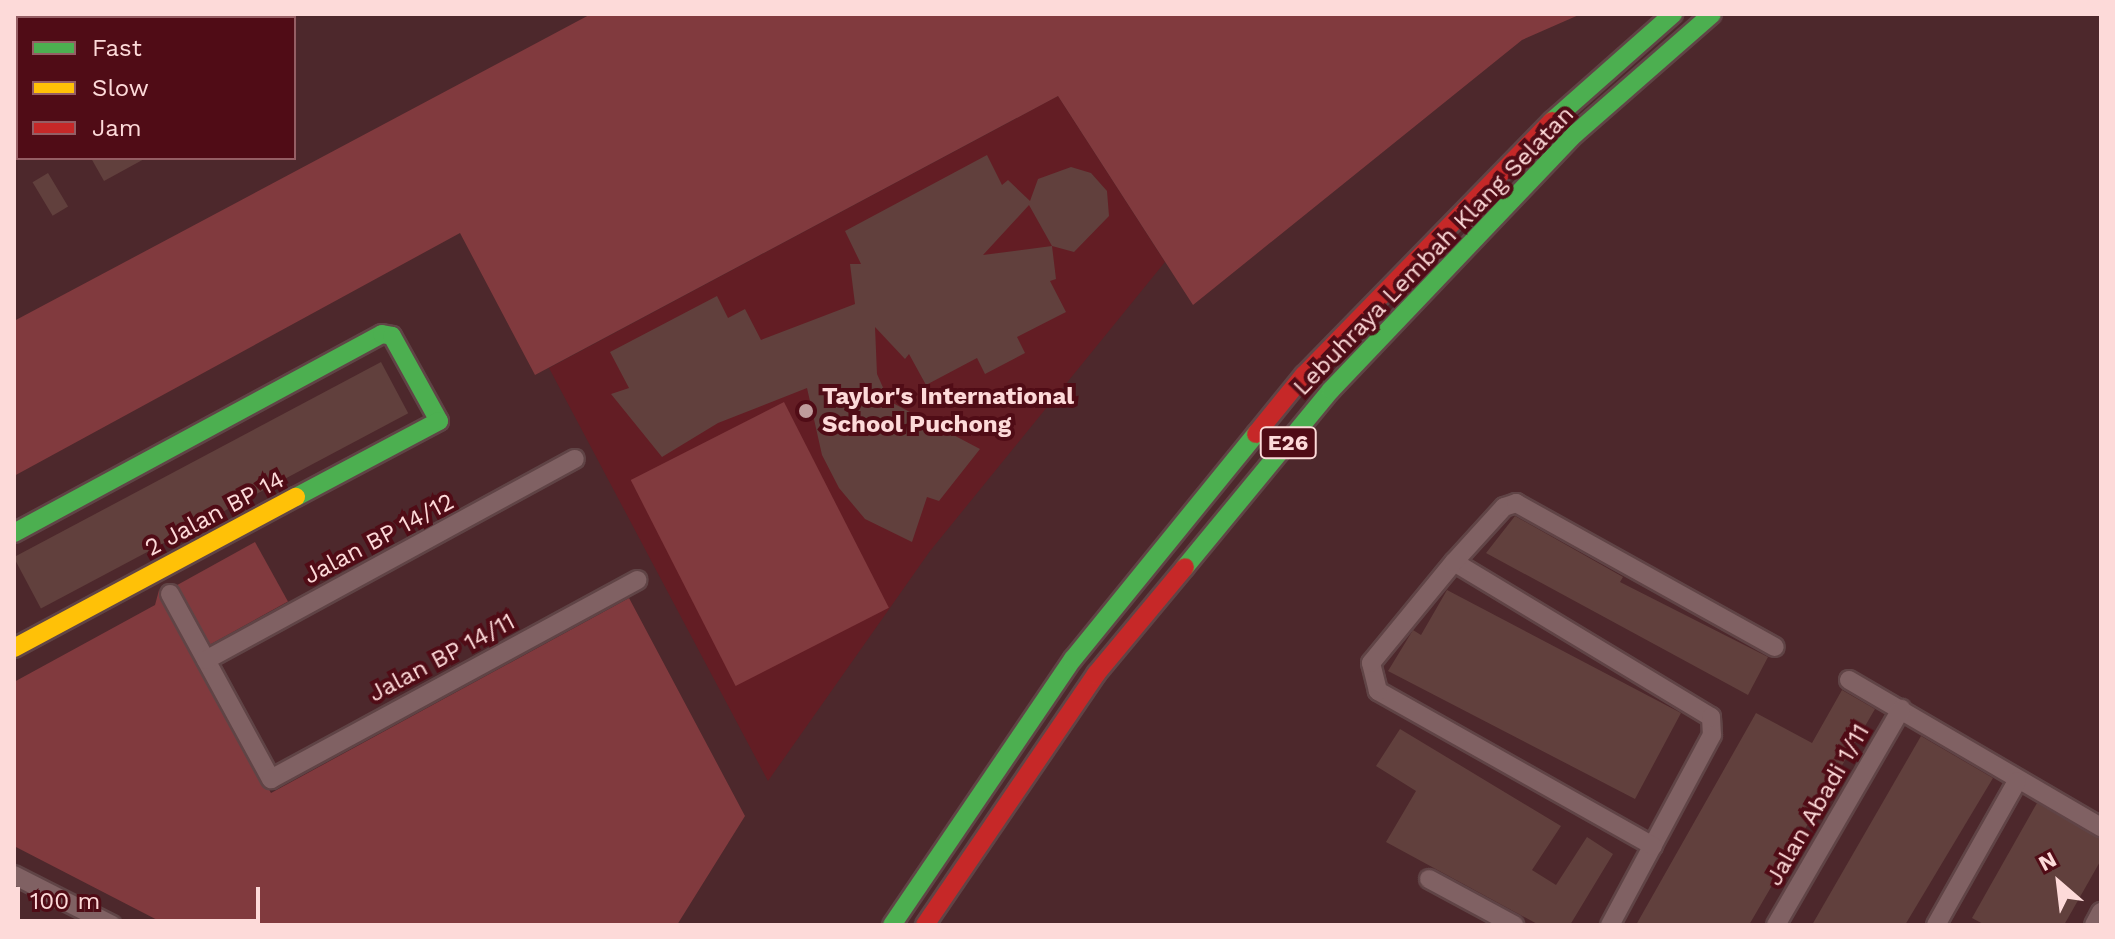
<!DOCTYPE html>
<html>
<head>
<meta charset="utf-8">
<style>
	body { margin:0 }
	#map { position:relative; width:2115px; height:939px; overflow:hidden; background:#4d282c; font-family:"Work Sans",sans-serif }
	div>[style] { position:absolute }
	[style*='--x'] { left:calc(var(--x)*1px); top:calc(var(--y)*1px); width:calc(var(--w)*1px); rotate:calc(var(--a)*1deg) }
	.built>* { inset:0; background:#631d24 }
	.green>* { inset:0; background:#813a3e; transform-origin:0 0 }
	.building>* { inset:0; background:#61403d; transform-origin:0 0 }
	.roads { filter:drop-shadow(2px 0 #604446) drop-shadow(-2px 0 #604446) drop-shadow(0 2px #604446) drop-shadow(0 -2px #604446) }
	.street>* { height:18px; margin:-9px; padding:0 9px; transform-origin:9px; border-radius:9px; background:#806163 }
	.fast>* { height:18px; margin:-9px; padding:0 9px; transform-origin:9px; border-radius:9px; background:#4caf50 }
	.slow>* { height:18px; margin:-9px; padding:0 9px; transform-origin:9px; border-radius:9px; background:#ffc107 }
	.jam>* { height:18px; margin:-9px; padding:0 9px; transform-origin:9px; border-radius:9px; background:#c62828 }
	.dots>* { width:22px; height:22px; translate:-50% -50%; box-sizing:border-box; border:4px solid #500c16; border-radius:50% }
	span { translate:-50% -50%; white-space:nowrap; text-align:center; line-height:1.15; -webkit-text-stroke:8px #500c16; paint-order:stroke }
	.shield-label span { padding:2px 6px; background:#500c16; border:2px solid; border-radius:6px; -webkit-text-stroke-width:0 }
	.shield-label { font-size:22px; color:#fddad9; font-weight:700 }
	.street-label { font-size:24px; color:#fddad9 }
	.poi-label { font-size:24px; color:#fddad9; font-weight:700 }
	.left { translate:0 -50%; text-align:left }
	.frame { position:absolute; inset:0; border:16px solid #fddad9; pointer-events:none }
	.legend { position:absolute; left:16px; top:16px; width:280px; height:144px; box-sizing:border-box; background:#500c16; border:2px solid #955e64; margin:0; padding:10px 14px; list-style:none; font-size:24px; color:#fddad9 }
	.legend li { display:flex; align-items:center; gap:16px; height:40px }
	.legend b { width:40px; border:2px solid #955e64 }
	.north { position:absolute; left:2019px; top:843px; width:80px; height:80px; -webkit-text-stroke:6px #500c16; paint-order:stroke; rotate:332deg; font-size:22px; font-weight:700; line-height:32px; text-align:center; color:#fddad9 }
	.north::after { content:''; display:block; margin:auto; width:28px; height:36px; background:#fddad9; clip-path:polygon(50% 0,100% 100%,50% 72%,0 100%) }
	.scale { position:absolute; left:16px; top:887px; width:244px; height:36px; box-sizing:border-box; border:4px solid #fddad9; border-top:0; padding-left:10px; font-size:24px; line-height:28px; white-space:nowrap; color:#fddad9; -webkit-text-stroke:6px #500c16; paint-order:stroke }
</style>
</head>
<body>
<div id="map">
	<div class="built">
		<i style="clip-path:polygon(14px 14px,209px 14px,18px 18px,18px 72px)"></i>
		<i style="clip-path:polygon(1058px 96px,1165px 262px,930px 551px,768px 781px,549px 368px)"></i>
	</div>
	<div class="green">
		<i style="clip-path:polygon(591px 14px,1581px 14px,1522px 40px,1193px 305px,1058px 96px,535px 375px,460px 233px,14px 476px,14px 321px)"></i>
		<i style="left:784px;top:402px;width:231px;height:172px;rotate:63deg"></i>
		<i style="left:255px;top:542px;width:68px;height:92px;rotate:61deg"></i>
		<i style="clip-path:polygon(159px 590px,271px 793px,629px 598px,745px 816px,677px 925px,167px 925px,14px 846px,14px 682px,155px 605px)"></i>
	</div>
	<div class="building">
		<i style="clip-path:polygon(evenodd,987px 155px,1002px 185px,1008px 180px,1030px 201px,1038px 179px,1071px 167px,1091px 173px,1107px 191px,1109px 216px,1074px 252px,1052px 246px,1056px 279px,1050px 281px,1066px 312px,1017px 337px,1025px 353px,985px 374px,977px 358px,926px 385px,909px 354px,905px 359px,875px 327px,877px 374px,889px 401px,980px 449px,939px 501px,927px 497px,912px 542px,865px 519px,839px 488px,822px 455px,807px 388px,718px 423px,662px 457px,611px 394px,629px 388px,610px 352px,717px 296px,728px 318px,745px 309px,761px 340px,855px 304px,850px 264px,861px 264px,845px 231px,987px 155px,1029px 205px,1052px 246px,983px 255px,1029px 205px)"></i>
		<i style="clip-path:polygon(91px 158px,146px 158px,104px 181px)"></i>
		<i style="left:48px;top:173px;width:39px;height:18px;rotate:59deg"></i>
		<i style="left:381px;top:362px;width:58px;height:416px;rotate:62deg"></i>
		<i style="clip-path:polygon(1515px 516px,1623px 577px,1620px 582px,1768px 657px,1748px 695px,1486px 553px)"></i>
		<i style="clip-path:polygon(1447px 590px,1681px 713px,1635px 799px,1388px 671px,1413px 630px,1421px 635px)"></i>
		<i style="clip-path:polygon(1842px 690px,1875px 709px,1749px 925px,1636px 925px,1756px 713px,1812px 743px)"></i>
		<i style="clip-path:polygon(1400px 729px,1561px 826px,1532px 870px,1556px 885px,1587px 837px,1613px 854px,1570px 925px,1539px 925px,1386px 842px,1416px 791px,1376px 766px)"></i>
		<i style="clip-path:polygon(1921px 736px,1993px 778px,1905px 925px,1812px 925px)"></i>
		<i style="clip-path:polygon(2037px 803px,2101px 839px,2101px 860px,2064px 925px,1985px 925px,1972px 918px)"></i>
	</div>
	<div class="roads">
		<div class="street">
			<i style="--x:144;--y:18;--w:8;--a:-30"></i>
			<i style="--x:14;--y:50;--w:4;--a:14"></i>
			<i style="--x:1454;--y:562;--w:300;--a:31.1"></i>
			<i style="--x:1711;--y:717;--w:18;--a:87"></i>
			<i style="--x:1712;--y:735;--w:216;--a:118.2"></i>
			<i style="--x:170;--y:594;--w:211;--a:61.4"></i>
			<i style="--x:271;--y:779;--w:417;--a:-28.5"></i>
			<i style="--x:206;--y:660;--w:420;--a:-28.6"></i>
			<i style="--x:1849;--y:680;--w:292;--a:30.3"></i>
			<i style="--x:1653;--y:846;--w:316;--a:-150.6"></i>
			<i style="--x:1378;--y:691;--w:29;--a:-104"></i>
			<i style="--x:1371;--y:663;--w:131;--a:-50.6"></i>
			<i style="--x:1454;--y:562;--w:74;--a:-47.7"></i>
			<i style="--x:1504;--y:507;--w:13;--a:-18"></i>
			<i style="--x:1516;--y:503;--w:296;--a:29.1"></i>
			<i style="--x:14;--y:875;--w:110;--a:27"></i>
			<i style="--x:1429;--y:879;--w:97;--a:28.4"></i>
			<i style="--x:1776;--y:925;--w:250;--a:-59.9"></i>
			<i style="--x:1936;--y:925;--w:165;--a:-60.6"></i>
			<i style="--x:2094;--y:925;--w:15;--a:-62"></i>
		</div>
		<div class="fast">
			<i style="--x:1552;--y:121;--w:162;--a:-41.5"></i>
			<i style="--x:14;--y:533;--w:418;--a:-28.4"></i>
			<i style="--x:382;--y:334;--w:10;--a:11"></i>
			<i style="--x:392;--y:336;--w:97;--a:61.1"></i>
			<i style="--x:439;--y:421;--w:162;--a:152"></i>
			<i style="--x:1185;--y:567;--w:229;--a:-50.5"></i>
			<i style="--x:1331;--y:390;--w:354;--a:-46.4"></i>
			<i style="--x:1575;--y:134;--w:182;--a:-41.2"></i>
			<i style="--x:892;--y:925;--w:322;--a:-55.8"></i>
			<i style="--x:1073;--y:659;--w:290;--a:-50.9"></i>
		</div>
		<div class="slow">
			<i style="--x:14;--y:648;--w:320;--a:-28.2"></i>
		</div>
		<div class="jam">
			<i style="--x:1256;--y:434;--w:76;--a:-50.9"></i>
			<i style="--x:1304;--y:375;--w:355;--a:-45.7"></i>
			<i style="--x:925;--y:925;--w:304;--a:-55.7"></i>
			<i style="--x:1096;--y:674;--w:139;--a:-50.2"></i>
		</div>
	</div>
	<div class="dots">
		<i style="left:806px;top:411px;background:#bf9c9c"></i>
	</div>
	<div class="shield-label">
		<span style="left:1288px;top:443px">E26</span>
	</div>
	<div class="street-label">
		<span style="left:1434px;top:251px;rotate:-46deg">Lebuhraya Lembah Klang Selatan</span>
		<span style="left:215px;top:514px;rotate:-28deg">2 Jalan BP 14</span>
		<span style="left:379px;top:539px;rotate:-28deg">Jalan BP 14/12</span>
		<span style="left:442px;top:658px;rotate:-28deg">Jalan BP 14/11</span>
		<span style="left:1818px;top:805px;rotate:-60deg">Jalan Abadi 1/11</span>
	</div>
	<div class="poi-label">
		<span class="left" style="left:822px;top:411px">Taylor's International<br>School Puchong</span>
	</div>
	<div class="frame"></div>
	<ul class="legend">
	<li><b style="height:10px;background:#4caf50"></b>Fast</li>
	<li><b style="height:10px;background:#ffc107"></b>Slow</li>
	<li><b style="height:10px;background:#c62828"></b>Jam</li>
	</ul>
	<div class="north">N</div>
	<div class="scale">100 m</div>
</div>
</body>
</html>
